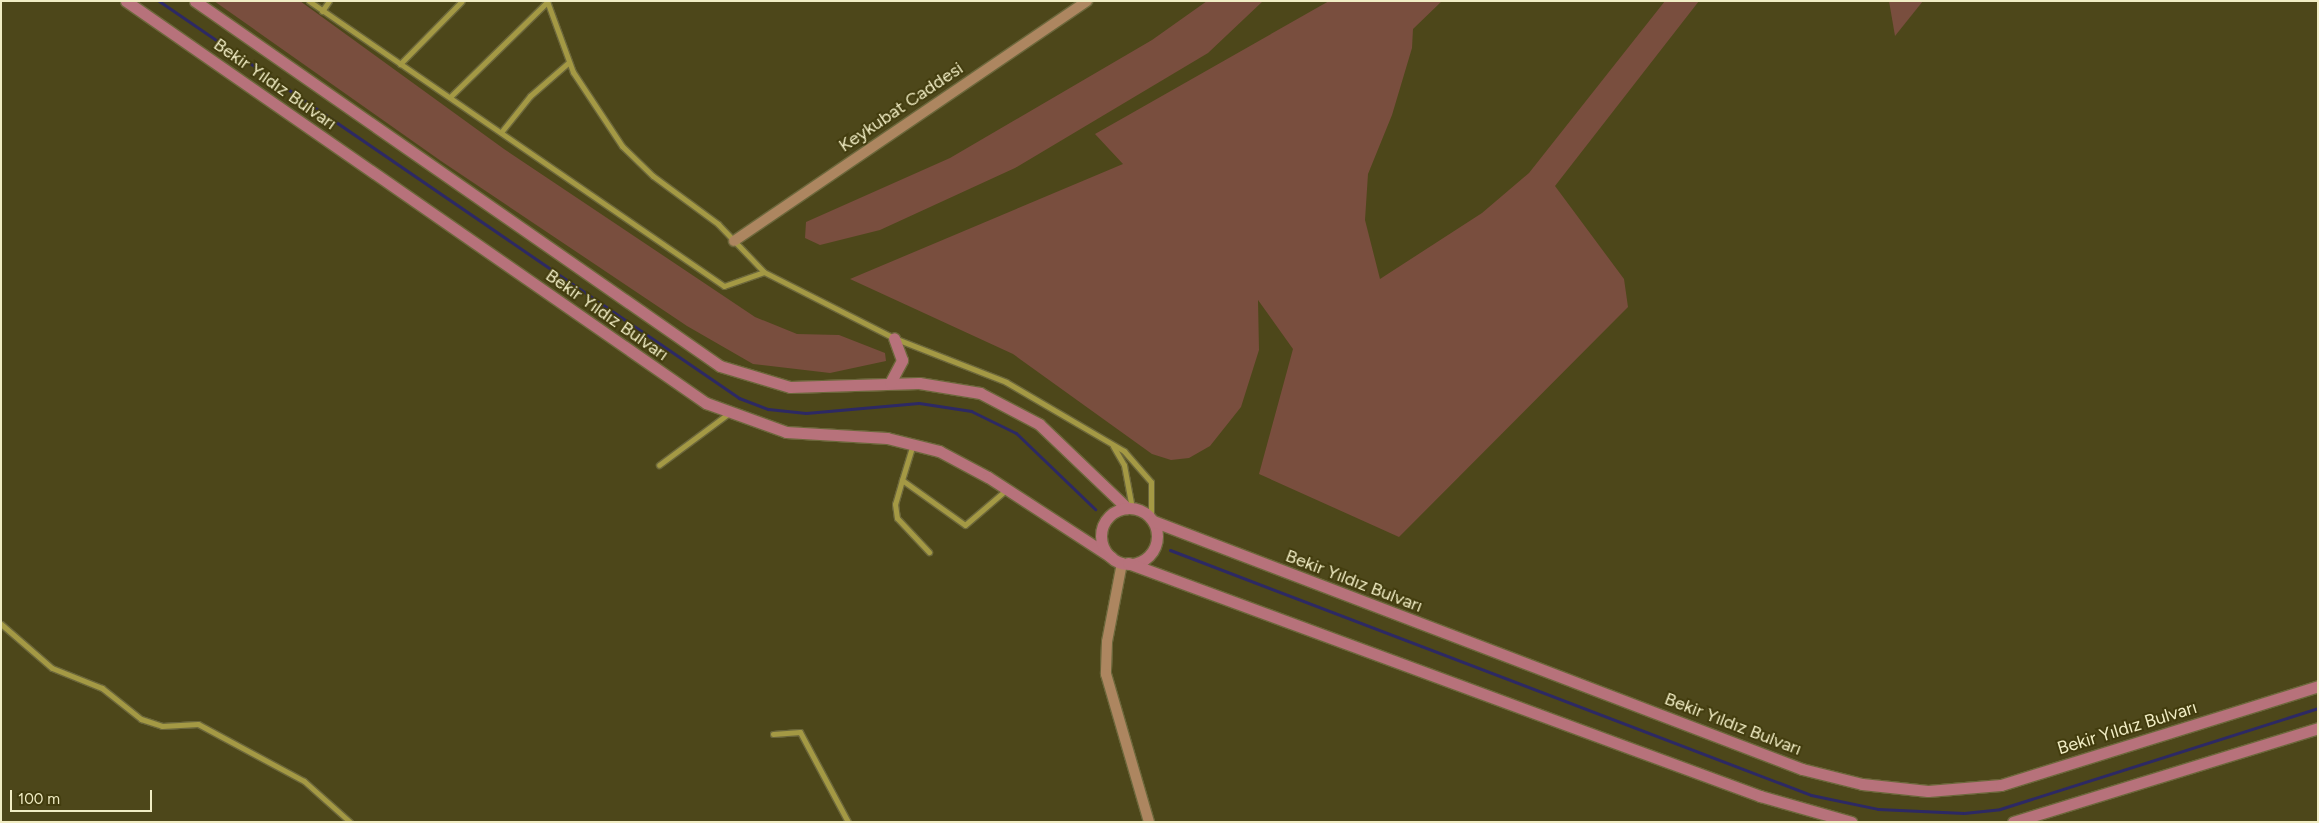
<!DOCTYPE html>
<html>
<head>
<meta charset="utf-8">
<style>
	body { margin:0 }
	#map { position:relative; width:2319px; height:823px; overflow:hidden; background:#4d471a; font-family:Figtree,sans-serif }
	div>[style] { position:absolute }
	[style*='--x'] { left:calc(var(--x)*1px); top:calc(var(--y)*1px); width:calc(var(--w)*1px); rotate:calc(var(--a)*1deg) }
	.green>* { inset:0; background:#794e3e }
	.stream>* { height:3px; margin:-1.5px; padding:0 1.5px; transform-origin:1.5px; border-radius:1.5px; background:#2d2964 }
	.roads { filter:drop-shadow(1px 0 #6c673b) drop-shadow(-1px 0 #6c673b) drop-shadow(0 1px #6c673b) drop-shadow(0 -1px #6c673b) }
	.street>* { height:5px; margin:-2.5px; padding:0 2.5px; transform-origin:2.5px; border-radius:2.5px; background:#a49944 }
	.secondary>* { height:10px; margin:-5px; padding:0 5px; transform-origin:5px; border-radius:5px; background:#ad8660 }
	.primary>* { height:11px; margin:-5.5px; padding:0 5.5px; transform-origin:5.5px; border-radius:5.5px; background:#b7727b }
	.primary>.ring { margin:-5.5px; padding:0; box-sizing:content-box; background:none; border:11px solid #b7727b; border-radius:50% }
	span { translate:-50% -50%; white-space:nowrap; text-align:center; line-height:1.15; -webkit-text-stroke:4px #423c0e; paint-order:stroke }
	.street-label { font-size:18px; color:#f1edc4 }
	.frame { position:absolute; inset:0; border:2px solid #f1edc4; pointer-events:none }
	.scale { position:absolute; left:10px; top:790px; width:142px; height:22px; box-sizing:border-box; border:2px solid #f1edc4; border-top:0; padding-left:6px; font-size:15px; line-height:18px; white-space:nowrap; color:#f1edc4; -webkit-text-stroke:4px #423c0e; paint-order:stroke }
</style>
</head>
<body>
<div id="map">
	<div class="green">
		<i style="clip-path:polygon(214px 1px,300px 1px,504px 149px,755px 317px,797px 334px,839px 335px,885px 353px,886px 361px,830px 373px,753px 364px,687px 326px,441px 161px)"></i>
		<i style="clip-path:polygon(1207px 1px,1263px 1px,1208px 53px,1015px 168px,880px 230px,820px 245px,805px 238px,806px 222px,950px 158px,1152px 40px)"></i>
		<i style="clip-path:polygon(1329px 1px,1442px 1px,1413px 29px,1412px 48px,1392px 115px,1368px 174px,1365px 220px,1380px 279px,1482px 213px,1529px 173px,1665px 1px,1699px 1px,1555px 186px,1624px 279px,1628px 307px,1399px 537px,1259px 474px,1293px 349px,1258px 300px,1259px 350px,1241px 407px,1210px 446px,1189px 458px,1171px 460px,1152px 454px,1013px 354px,850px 279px,1123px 164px,1095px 134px)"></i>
		<i style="clip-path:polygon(1889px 1px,1923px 1px,1895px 36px)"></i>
	</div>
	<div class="stream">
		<i style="--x:159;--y:1;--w:703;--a:34.39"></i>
		<i style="--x:739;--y:398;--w:31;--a:21"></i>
		<i style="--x:768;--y:409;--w:38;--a:6"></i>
		<i style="--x:806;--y:413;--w:113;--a:-5.1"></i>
		<i style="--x:919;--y:403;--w:53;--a:8.7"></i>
		<i style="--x:971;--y:411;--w:50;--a:26.1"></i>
		<i style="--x:1016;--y:433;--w:110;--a:43.9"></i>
		<i style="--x:1170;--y:550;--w:686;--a:20.92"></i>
		<i style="--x:1811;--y:795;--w:68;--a:11.8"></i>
		<i style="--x:1878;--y:809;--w:86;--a:2.7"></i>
		<i style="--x:1964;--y:813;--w:36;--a:-6"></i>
		<i style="--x:2000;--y:809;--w:334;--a:-17.6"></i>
	</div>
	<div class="roads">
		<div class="street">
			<i style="--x:309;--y:1;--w:503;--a:34.48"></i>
			<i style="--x:724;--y:286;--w:42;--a:-19.3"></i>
			<i style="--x:547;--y:1;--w:76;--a:69.9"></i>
			<i style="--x:573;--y:72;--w:89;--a:56.5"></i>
			<i style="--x:622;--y:146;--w:43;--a:44.1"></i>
			<i style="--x:653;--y:176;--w:81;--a:36.4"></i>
			<i style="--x:718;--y:224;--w:66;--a:46.2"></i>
			<i style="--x:764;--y:272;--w:146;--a:26.9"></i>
			<i style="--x:894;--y:338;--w:120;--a:21.4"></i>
			<i style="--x:1006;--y:382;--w:137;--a:30.3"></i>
			<i style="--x:1124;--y:451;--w:41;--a:48.9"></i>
			<i style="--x:1151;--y:482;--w:37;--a:90"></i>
			<i style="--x:322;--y:11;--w:12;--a:-55"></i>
			<i style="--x:400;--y:64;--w:88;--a:-45.5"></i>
			<i style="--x:450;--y:97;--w:136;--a:-44.4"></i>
			<i style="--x:502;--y:131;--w:45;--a:-51.3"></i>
			<i style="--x:530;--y:96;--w:50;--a:-41"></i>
			<i style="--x:913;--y:444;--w:38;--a:107"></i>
			<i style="--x:902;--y:480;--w:77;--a:35.5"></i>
			<i style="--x:965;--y:525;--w:54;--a:-40.5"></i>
			<i style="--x:1113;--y:446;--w:22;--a:60"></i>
			<i style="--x:1124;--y:465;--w:44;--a:79.5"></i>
			<i style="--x:659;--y:465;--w:86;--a:-36.5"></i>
			<i style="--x:902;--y:480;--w:25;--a:106"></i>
			<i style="--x:895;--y:504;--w:14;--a:82"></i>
			<i style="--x:897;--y:518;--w:47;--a:46.7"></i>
			<i style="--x:1;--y:624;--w:67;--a:40.8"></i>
			<i style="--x:52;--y:668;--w:54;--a:21.8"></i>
			<i style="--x:102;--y:688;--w:50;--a:38.5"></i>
			<i style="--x:141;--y:719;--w:22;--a:18"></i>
			<i style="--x:162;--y:726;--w:36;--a:-3"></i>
			<i style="--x:198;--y:724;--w:120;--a:28.3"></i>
			<i style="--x:304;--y:781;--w:62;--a:41.7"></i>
			<i style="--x:773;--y:734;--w:27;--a:-4"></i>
			<i style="--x:800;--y:732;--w:102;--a:61.9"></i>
		</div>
		<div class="secondary">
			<i style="--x:734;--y:241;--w:427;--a:-34.2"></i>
			<i style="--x:1122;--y:563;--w:80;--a:100.8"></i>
			<i style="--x:1107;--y:642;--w:32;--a:92"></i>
			<i style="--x:1106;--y:674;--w:154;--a:73.8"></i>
		</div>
		<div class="primary">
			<i style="--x:126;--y:1;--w:706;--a:34.73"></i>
			<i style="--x:706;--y:403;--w:85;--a:19.9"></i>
			<i style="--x:786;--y:432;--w:101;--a:3.4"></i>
			<i style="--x:887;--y:438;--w:54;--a:14"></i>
			<i style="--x:939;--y:451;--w:55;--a:28"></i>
			<i style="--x:988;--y:477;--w:147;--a:33"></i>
			<i style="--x:195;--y:1;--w:639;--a:34.81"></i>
			<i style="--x:720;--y:366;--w:73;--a:16.7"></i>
			<i style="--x:790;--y:387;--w:129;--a:-1.8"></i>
			<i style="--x:919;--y:383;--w:62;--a:9.3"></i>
			<i style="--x:980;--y:393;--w:67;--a:27.7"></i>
			<i style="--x:1039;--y:424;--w:122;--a:43.7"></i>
			<i style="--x:890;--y:383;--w:26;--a:-62"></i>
			<i style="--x:902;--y:360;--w:23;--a:-110"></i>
			<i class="ring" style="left:1101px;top:508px;width:45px;height:45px"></i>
			<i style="--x:1153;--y:521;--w:695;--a:20.91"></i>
			<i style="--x:1802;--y:769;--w:62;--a:14"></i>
			<i style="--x:1862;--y:784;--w:66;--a:6.1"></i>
			<i style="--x:1928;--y:791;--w:73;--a:-4.7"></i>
			<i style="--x:2001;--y:785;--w:332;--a:-17.3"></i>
			<i style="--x:1128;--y:563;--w:674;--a:20.24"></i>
			<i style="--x:1760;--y:796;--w:95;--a:15.9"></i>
			<i style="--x:2013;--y:822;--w:319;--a:-17.1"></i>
		</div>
	</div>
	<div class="street-label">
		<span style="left:275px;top:84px;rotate:35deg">Bekir Yıldız Bulvarı</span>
		<span style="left:901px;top:107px;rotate:-34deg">Keykubat Caddesi</span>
		<span style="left:607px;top:315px;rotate:35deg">Bekir Yıldız Bulvarı</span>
		<span style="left:1354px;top:581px;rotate:21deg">Bekir Yıldız Bulvarı</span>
		<span style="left:1733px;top:724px;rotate:21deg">Bekir Yıldız Bulvarı</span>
		<span style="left:2127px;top:728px;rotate:-17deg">Bekir Yıldız Bulvarı</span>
	</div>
	<div class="frame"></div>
	<div class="scale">100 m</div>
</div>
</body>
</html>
